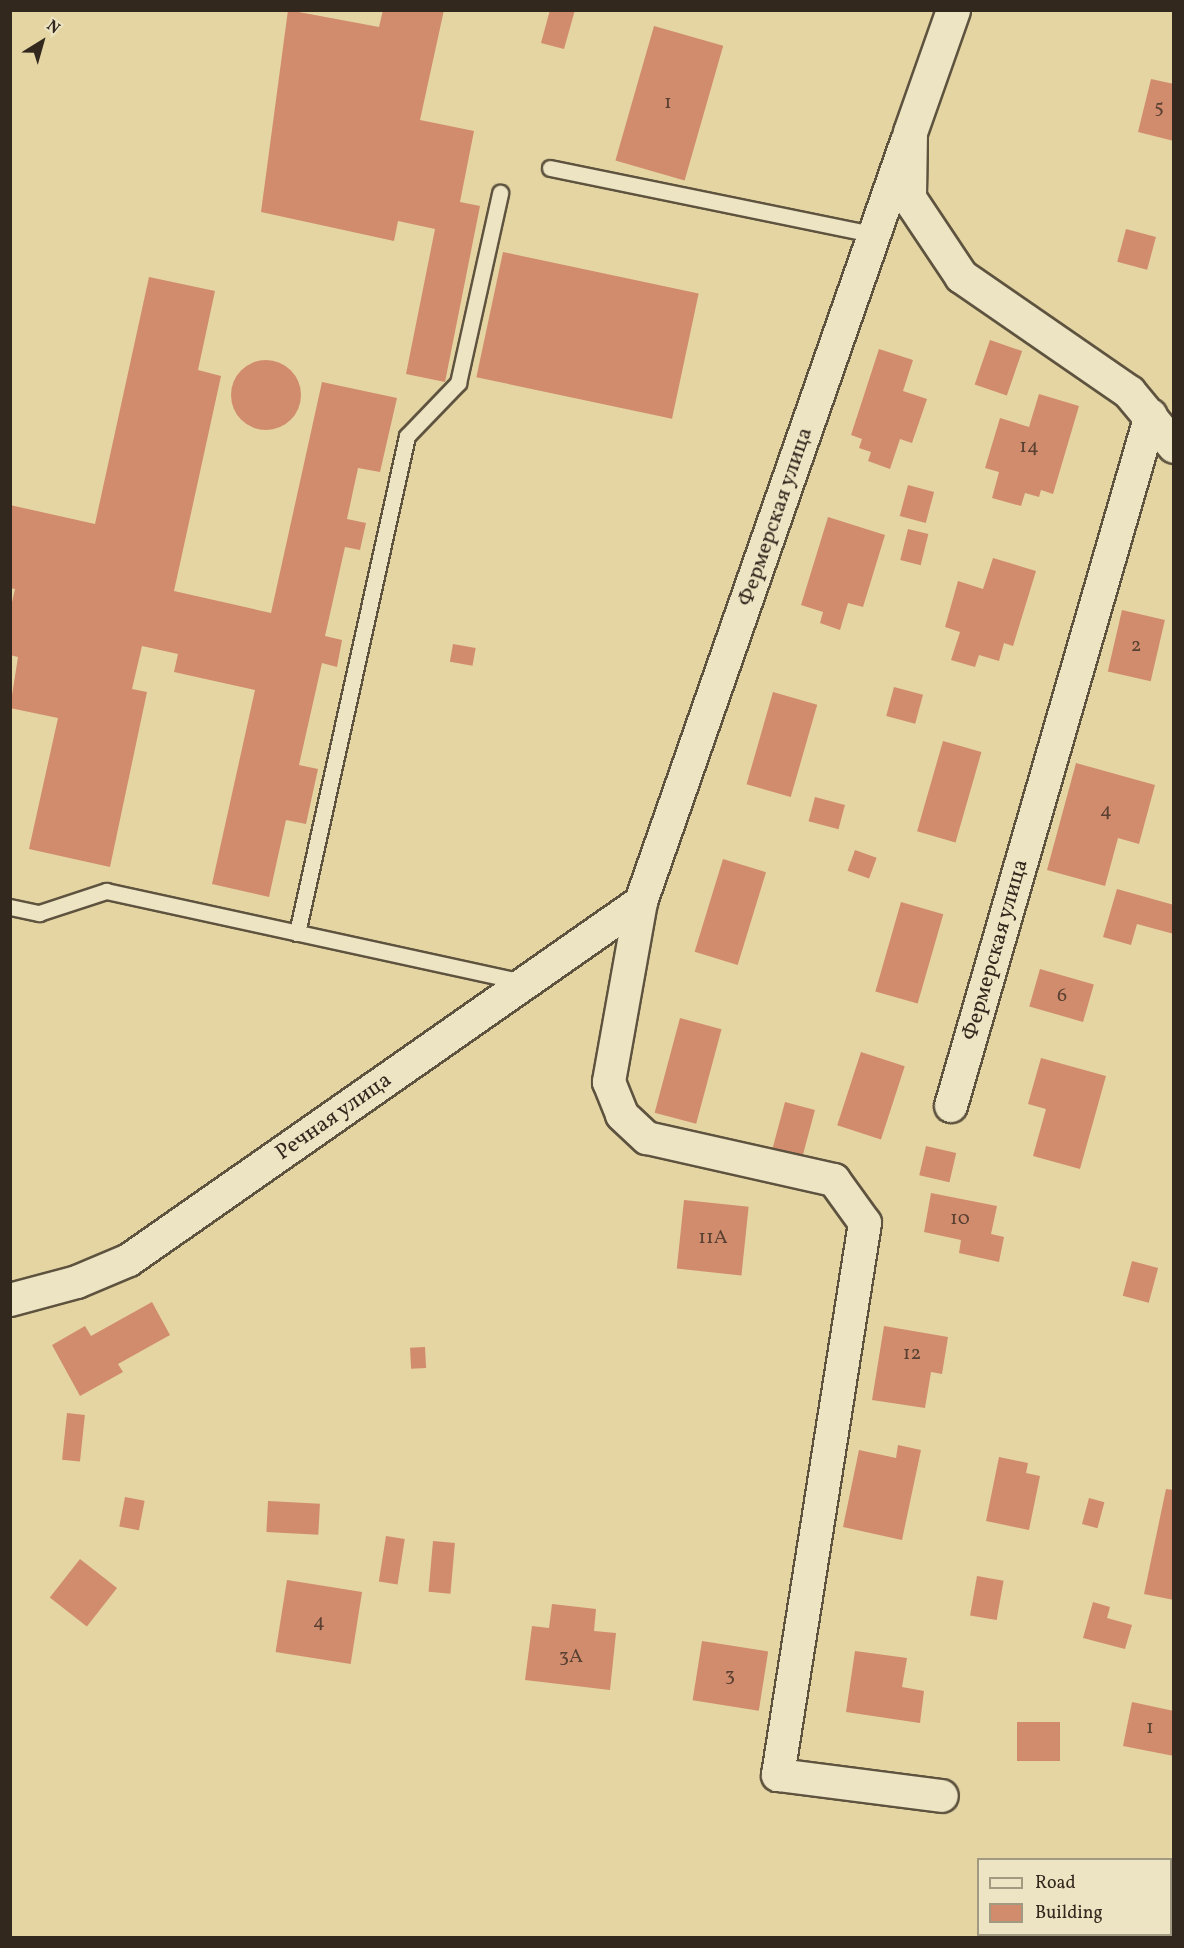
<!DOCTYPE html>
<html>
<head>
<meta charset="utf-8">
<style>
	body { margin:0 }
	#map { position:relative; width:1184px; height:1948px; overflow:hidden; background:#e4d5a3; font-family:Vollkorn,serif }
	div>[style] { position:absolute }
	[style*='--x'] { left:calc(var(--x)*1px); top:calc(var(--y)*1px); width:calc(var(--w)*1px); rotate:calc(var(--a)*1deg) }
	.building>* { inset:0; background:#d18c6e; transform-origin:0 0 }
	.round { border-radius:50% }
	.roads { filter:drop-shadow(2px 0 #5e533f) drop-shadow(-2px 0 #5e533f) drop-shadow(0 2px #5e533f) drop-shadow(0 -2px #5e533f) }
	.service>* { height:15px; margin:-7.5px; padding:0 7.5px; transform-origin:7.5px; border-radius:7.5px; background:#ede4c3 }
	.minor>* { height:32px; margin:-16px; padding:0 16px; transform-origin:16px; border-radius:16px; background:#ede4c3 }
	.tertiary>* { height:33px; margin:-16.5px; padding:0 16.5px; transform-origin:16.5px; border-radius:16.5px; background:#ede4c3 }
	span { translate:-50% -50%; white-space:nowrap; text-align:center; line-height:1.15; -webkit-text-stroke:4.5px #ede4c3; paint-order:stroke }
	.number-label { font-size:20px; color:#5a4132 }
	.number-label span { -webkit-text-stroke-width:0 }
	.street-label { font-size:22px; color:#32281e }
	.frame { position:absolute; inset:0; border:12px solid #32281e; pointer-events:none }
	.legend { position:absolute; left:977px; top:1858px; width:195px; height:78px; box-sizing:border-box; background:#ede4c3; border:2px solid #a29981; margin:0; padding:8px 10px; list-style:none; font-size:18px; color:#32281e }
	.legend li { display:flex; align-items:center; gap:12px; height:30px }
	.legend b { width:30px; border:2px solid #a29981 }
	.north { position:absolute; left:12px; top:12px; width:60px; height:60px; -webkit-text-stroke:4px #ede4c3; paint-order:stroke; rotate:37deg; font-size:16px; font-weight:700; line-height:24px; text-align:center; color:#32281e }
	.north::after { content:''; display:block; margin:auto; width:21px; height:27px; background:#32281e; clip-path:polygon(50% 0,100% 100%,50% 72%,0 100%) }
</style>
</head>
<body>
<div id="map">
	<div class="building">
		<i style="clip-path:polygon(288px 10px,379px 27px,383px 10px,444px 10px,420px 120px,474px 131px,460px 202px,480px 206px,445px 382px,406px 374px,435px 229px,398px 221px,394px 241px,261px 212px)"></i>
		<i style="clip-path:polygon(550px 10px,575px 10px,564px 49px,541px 43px)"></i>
		<i style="left:654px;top:26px;width:72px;height:140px;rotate:16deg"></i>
		<i style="clip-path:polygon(1151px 79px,1174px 84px,1174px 141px,1138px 132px)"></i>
		<i style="left:1126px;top:229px;width:31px;height:34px;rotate:15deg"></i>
		<i style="left:503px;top:252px;width:200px;height:128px;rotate:12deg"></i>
		<i style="clip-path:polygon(149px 277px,215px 291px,198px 370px,221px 376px,174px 591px,271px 613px,322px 382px,397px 398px,380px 472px,358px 468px,347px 519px,366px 523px,360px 550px,345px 547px,325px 636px,342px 640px,337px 667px,322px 663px,299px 765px,318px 769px,306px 824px,286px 820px,269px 897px,212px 884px,255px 690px,174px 672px,178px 654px,142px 646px,132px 689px,147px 692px,110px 867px,29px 849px,58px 718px,10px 708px,18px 657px,10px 655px,10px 611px,15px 589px,10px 588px,10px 505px,95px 524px)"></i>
		<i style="left:990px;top:340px;width:34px;height:47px;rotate:19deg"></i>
		<i style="clip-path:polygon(879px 349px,913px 360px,903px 391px,927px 399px,912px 443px,900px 439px,890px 469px,868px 461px,871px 452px,859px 448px,862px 439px,851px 435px)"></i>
		<i class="round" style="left:231px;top:360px;width:70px;height:70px"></i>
		<i style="clip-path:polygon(1039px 394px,1079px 406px,1053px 494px,1041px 490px,1039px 497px,1025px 493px,1021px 506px,992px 498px,999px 472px,985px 468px,1000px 418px,1029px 427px)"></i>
		<i style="left:908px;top:485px;width:27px;height:32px;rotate:15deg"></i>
		<i style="clip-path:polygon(828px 517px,885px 535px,863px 607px,848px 603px,840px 630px,820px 623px,823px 612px,801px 605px)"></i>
		<i style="left:908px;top:529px;width:21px;height:32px;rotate:14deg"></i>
		<i style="clip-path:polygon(993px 558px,1036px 571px,1013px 646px,1004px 643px,999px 661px,979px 655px,975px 667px,951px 660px,960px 632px,945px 627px,958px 581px,983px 589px)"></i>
		<i style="left:1122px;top:610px;width:44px;height:63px;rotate:13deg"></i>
		<i style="left:453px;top:644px;width:23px;height:18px;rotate:10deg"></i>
		<i style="left:894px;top:687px;width:30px;height:30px;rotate:15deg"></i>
		<i style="left:773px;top:692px;width:46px;height:96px;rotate:16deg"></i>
		<i style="left:943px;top:741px;width:40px;height:94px;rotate:16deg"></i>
		<i style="clip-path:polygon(1076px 763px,1155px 785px,1139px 844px,1118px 838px,1105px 886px,1047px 870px)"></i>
		<i style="left:815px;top:797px;width:31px;height:25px;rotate:15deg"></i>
		<i style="left:855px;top:850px;width:23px;height:22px;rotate:20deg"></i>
		<i style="left:723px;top:859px;width:45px;height:97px;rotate:17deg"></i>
		<i style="clip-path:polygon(1117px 889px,1174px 905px,1174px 934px,1137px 924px,1131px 945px,1103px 937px)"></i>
		<i style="left:901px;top:902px;width:44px;height:93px;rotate:16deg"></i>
		<i style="left:1040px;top:969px;width:56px;height:39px;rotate:16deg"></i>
		<i style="left:680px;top:1018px;width:43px;height:98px;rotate:15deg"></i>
		<i style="left:861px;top:1052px;width:46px;height:77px;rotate:18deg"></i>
		<i style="clip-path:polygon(1041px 1058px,1106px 1076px,1080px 1169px,1033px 1156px,1046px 1109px,1028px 1104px)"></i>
		<i style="left:785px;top:1102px;width:31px;height:49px;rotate:15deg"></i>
		<i style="left:926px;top:1146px;width:31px;height:30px;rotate:13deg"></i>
		<i style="clip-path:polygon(931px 1193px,997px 1206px,991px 1234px,1004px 1237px,999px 1262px,959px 1253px,961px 1240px,924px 1232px)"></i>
		<i style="left:684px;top:1200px;width:65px;height:69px;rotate:6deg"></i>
		<i style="left:1132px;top:1261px;width:27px;height:36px;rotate:15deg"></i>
		<i style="clip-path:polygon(152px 1302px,170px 1335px,118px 1364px,123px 1372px,80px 1396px,52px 1345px,85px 1326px,91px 1336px)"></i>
		<i style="clip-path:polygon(884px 1326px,948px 1337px,942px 1374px,931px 1372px,925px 1408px,872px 1400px)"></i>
		<i style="left:425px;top:1347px;width:21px;height:15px;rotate:87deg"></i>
		<i style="left:67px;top:1413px;width:18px;height:47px;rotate:6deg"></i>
		<i style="clip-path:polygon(898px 1445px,921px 1450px,902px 1540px,843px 1527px,859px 1450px,896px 1458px)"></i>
		<i style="clip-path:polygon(999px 1457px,1028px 1463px,1026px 1473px,1040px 1476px,1029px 1530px,986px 1521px)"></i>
		<i style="clip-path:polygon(1166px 1489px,1174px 1490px,1174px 1600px,1144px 1594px)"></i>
		<i style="left:125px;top:1497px;width:20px;height:30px;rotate:11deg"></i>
		<i style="left:1089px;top:1498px;width:16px;height:27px;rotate:15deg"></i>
		<i style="left:268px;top:1501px;width:52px;height:31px;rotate:3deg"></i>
		<i style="left:386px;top:1536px;width:19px;height:46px;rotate:9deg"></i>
		<i style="left:433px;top:1541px;width:22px;height:51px;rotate:5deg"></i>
		<i style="left:80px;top:1559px;width:47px;height:49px;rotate:38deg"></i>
		<i style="left:977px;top:1576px;width:27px;height:40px;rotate:10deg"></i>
		<i style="left:287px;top:1580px;width:76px;height:73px;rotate:9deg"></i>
		<i style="clip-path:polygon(1093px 1602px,1110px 1607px,1107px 1618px,1132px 1625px,1125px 1649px,1083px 1638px)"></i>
		<i style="clip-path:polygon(552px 1604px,596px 1609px,594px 1631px,616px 1633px,610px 1690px,525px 1680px,532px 1626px,549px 1628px)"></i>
		<i style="left:702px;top:1641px;width:67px;height:60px;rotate:9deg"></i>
		<i style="clip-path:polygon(855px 1651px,907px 1658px,902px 1687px,924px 1691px,920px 1723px,846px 1712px)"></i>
		<i style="clip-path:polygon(1132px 1702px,1174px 1711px,1174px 1756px,1123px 1746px)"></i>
		<i style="left:1017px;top:1722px;width:43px;height:39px"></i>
	</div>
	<div class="roads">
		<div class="service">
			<i style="--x:550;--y:168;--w:333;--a:11.6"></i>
			<i style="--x:10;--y:907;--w:30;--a:12"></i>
			<i style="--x:39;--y:913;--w:71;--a:-18.2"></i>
			<i style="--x:106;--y:891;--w:427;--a:12.3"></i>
			<i style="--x:297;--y:933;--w:509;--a:-77.52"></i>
			<i style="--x:407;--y:436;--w:74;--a:-46.1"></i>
			<i style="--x:458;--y:383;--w:195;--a:-77.5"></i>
		</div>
		<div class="minor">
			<i style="--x:907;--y:141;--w:806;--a:109.27"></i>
			<i style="--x:641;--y:902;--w:183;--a:100.1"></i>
			<i style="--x:609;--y:1082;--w:35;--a:68"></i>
			<i style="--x:622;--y:1115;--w:34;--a:43"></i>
			<i style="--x:647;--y:1138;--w:192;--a:12.7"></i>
			<i style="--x:834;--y:1180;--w:53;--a:54.2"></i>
			<i style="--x:865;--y:1223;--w:559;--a:98.96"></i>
			<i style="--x:778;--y:1775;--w:165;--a:7.3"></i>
			<i style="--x:951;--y:1106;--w:719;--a:-73.86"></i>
			<i style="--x:10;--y:1300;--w:69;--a:-15"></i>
			<i style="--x:77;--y:1282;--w:56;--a:-22.9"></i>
			<i style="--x:129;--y:1260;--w:625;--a:-34.96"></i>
		</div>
		<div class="tertiary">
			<i style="--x:953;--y:10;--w:129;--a:109.4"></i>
			<i style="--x:910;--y:132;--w:66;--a:90.9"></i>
			<i style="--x:909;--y:198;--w:94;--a:56.3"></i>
			<i style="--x:961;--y:276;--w:204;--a:34.6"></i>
			<i style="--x:1129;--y:392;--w:70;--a:50.2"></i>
		</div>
	</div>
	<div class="number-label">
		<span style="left:668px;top:103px">1</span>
		<span style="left:1159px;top:108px">5</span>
		<span style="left:1029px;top:447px">14</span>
		<span style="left:1136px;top:646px">2</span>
		<span style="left:1106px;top:811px">4</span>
		<span style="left:1062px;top:996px">6</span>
		<span style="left:960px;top:1219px">10</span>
		<span style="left:713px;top:1238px">11А</span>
		<span style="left:912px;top:1354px">12</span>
		<span style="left:319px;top:1622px">4</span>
		<span style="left:571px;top:1657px">3А</span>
		<span style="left:730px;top:1676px">3</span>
		<span style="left:1150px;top:1728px">1</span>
	</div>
	<div class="street-label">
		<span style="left:776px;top:517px;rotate:-71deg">Фермерская улица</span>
		<span style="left:996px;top:950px;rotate:-74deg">Фермерская улица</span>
		<span style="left:334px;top:1117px;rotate:-35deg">Речная улица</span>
	</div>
	<div class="frame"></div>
	<ul class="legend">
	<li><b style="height:8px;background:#ede4c3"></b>Road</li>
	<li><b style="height:16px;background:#d18c6e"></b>Building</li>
	</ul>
	<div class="north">N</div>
</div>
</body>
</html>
